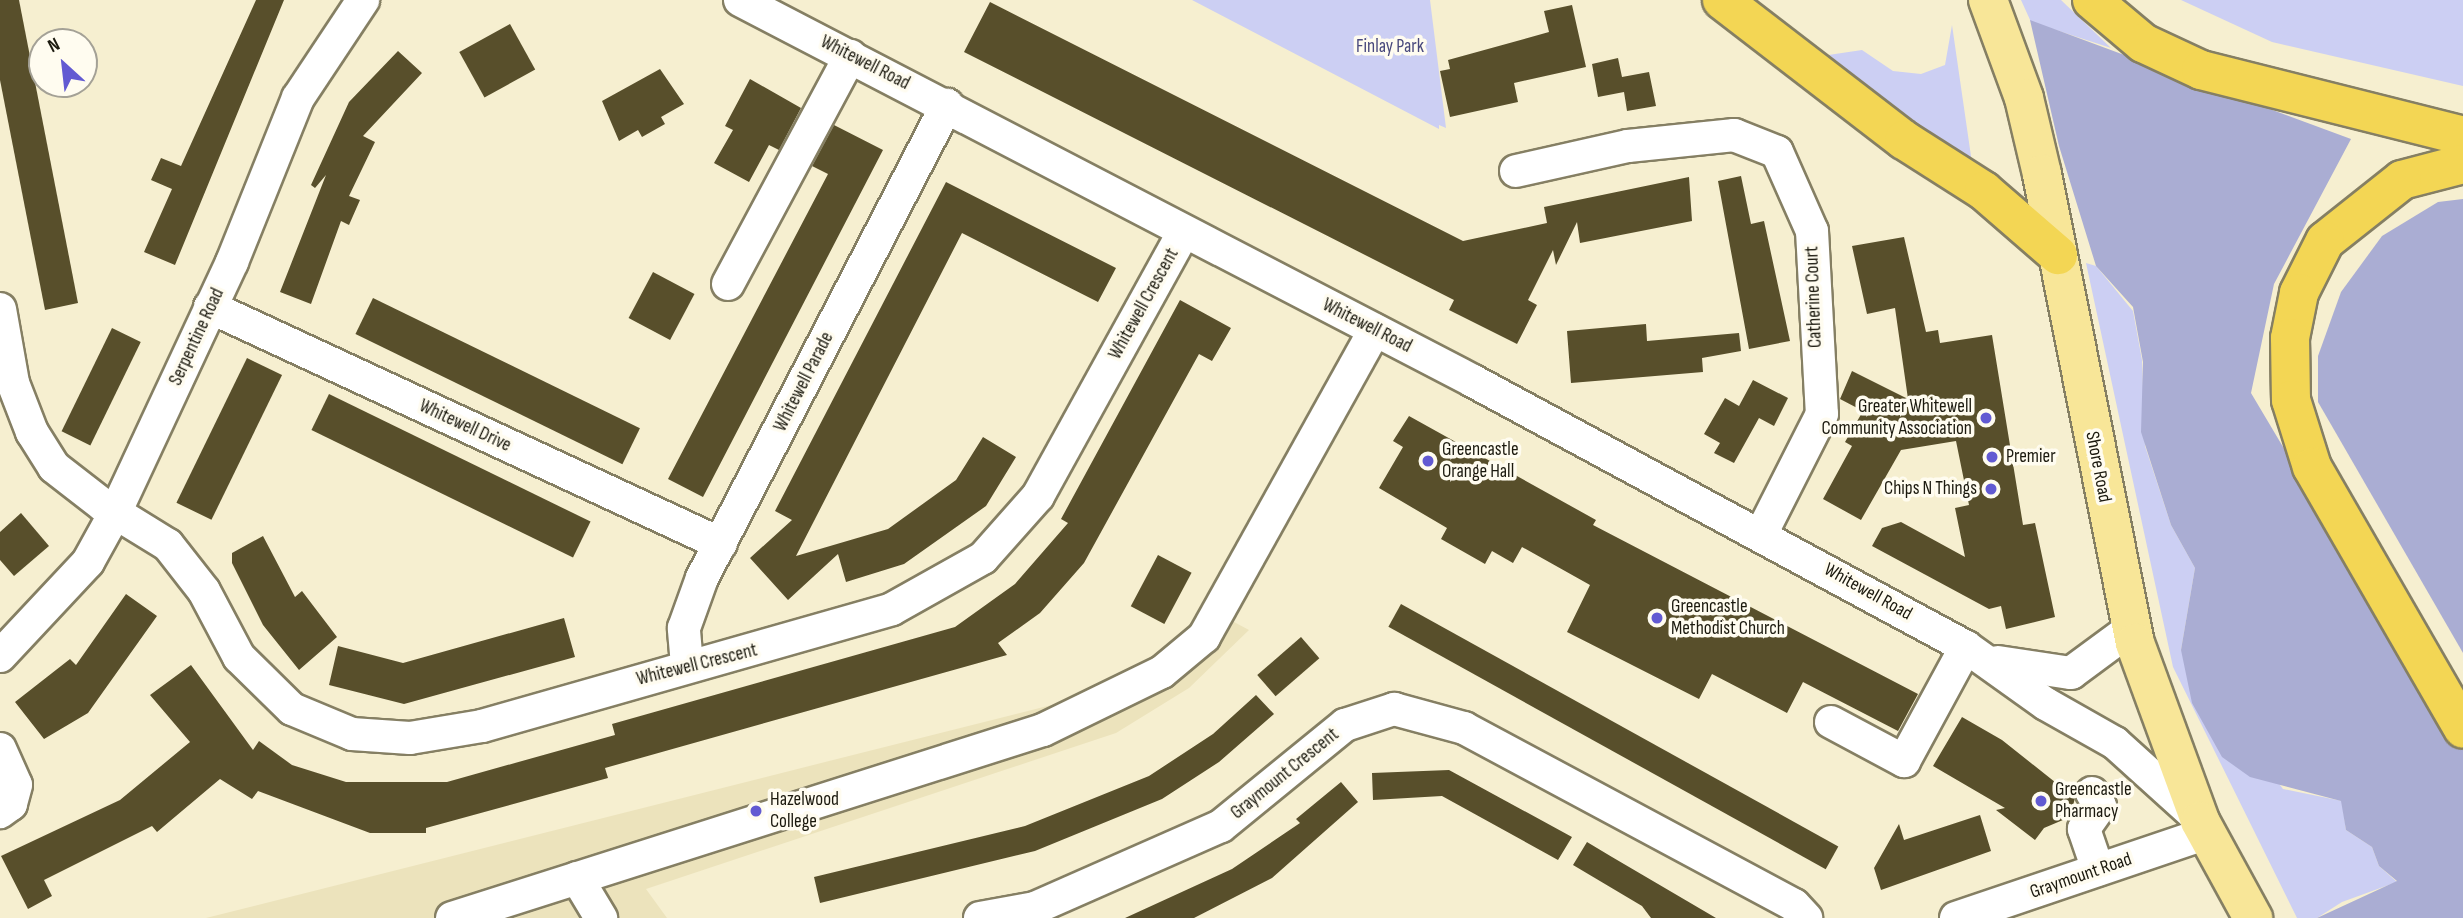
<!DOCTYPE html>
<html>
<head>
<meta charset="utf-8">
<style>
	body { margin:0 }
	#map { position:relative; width:2463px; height:918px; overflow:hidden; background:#f6efd0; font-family:"Sofia Sans Condensed",sans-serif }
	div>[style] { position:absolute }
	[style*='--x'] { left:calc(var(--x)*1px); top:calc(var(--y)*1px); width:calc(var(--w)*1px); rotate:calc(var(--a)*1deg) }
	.built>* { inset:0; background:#ece3bc }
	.green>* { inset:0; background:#cccff3 }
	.forest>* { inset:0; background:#aaadd3 }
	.building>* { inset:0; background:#584f2b; transform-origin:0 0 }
	.roads { filter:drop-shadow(2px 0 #857f63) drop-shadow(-2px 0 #857f63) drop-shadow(0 2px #857f63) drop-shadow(0 -2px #857f63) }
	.minor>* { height:32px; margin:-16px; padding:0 16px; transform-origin:16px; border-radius:16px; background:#fff }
	.major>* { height:38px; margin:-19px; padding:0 19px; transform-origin:19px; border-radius:19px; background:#f8e698 }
	.highway>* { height:38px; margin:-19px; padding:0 19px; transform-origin:19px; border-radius:19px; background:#f3d654 }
	.dots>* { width:19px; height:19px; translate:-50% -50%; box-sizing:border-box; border:4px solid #fffcf0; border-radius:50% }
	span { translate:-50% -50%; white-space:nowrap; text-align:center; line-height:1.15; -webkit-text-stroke:7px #fffcf0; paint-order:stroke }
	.park-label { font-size:19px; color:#49497d }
	.street-label { font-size:19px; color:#1b190e }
	.poi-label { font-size:19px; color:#1b190e }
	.right { translate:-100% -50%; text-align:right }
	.left { translate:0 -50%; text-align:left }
	.north { position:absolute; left:28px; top:28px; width:70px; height:70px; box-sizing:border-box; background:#fffcf0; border:2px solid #a4a196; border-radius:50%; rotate:333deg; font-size:19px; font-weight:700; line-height:28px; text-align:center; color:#1b190e }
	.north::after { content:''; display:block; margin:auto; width:24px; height:32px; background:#625ad2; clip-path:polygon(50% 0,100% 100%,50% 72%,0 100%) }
</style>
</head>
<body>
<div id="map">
	<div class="built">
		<i style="clip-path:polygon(1206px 607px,1249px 630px,1189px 688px,1116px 733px,646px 889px,667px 918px,206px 918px,1091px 695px,1160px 656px)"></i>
	</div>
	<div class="green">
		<i style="clip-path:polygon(1192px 0,1430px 0,1446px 128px,1439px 125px,1439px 129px)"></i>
		<i style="clip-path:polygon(2021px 0,2061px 0,2111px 48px,2031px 22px)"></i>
		<i style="clip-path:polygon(2181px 0,2463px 0,2463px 86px,2272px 42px)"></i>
		<i style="clip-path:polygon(1952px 25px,1972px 163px,1815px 57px,1862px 50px,1893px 71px,1921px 74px,1945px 65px)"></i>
		<i style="clip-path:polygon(2086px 263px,2096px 266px,2133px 311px,2142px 360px,2145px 446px,2171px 525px,2195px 568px,2181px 650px,2283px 789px,2342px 801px,2346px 830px,2372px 847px,2379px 866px,2397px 882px,2342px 902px,2317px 918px,2297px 918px,2173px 667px)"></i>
	</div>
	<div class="forest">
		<i style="clip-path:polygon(2030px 20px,2351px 139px,2274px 284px,2251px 393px,2463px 750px,2463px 918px,2317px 918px,2397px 881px,2379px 866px,2372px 847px,2346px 830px,2341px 801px,2250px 777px,2222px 757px,2192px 703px,2181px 650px,2195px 568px,2171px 525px,2141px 432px,2143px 362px,2133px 307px,2096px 266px,2059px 146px)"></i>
		<i style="clip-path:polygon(2463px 199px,2463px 653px,2318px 402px,2318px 356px,2341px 292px,2382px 236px,2438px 202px)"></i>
	</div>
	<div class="building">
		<i style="clip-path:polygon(0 0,19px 0,78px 303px,45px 310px,0 80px)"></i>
		<i style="clip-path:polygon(256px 0,284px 0,175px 265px,144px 252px,172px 189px,151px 180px,161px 158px,181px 166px)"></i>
		<i style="clip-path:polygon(990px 2px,1463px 241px,1547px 223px,1544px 207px,1689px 177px,1692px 221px,1580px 243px,1577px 222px,1556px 265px,1553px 250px,1528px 300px,1537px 305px,1517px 344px,1449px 310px,1454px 300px,964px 52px)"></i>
		<i style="clip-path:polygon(1572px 5px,1586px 67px,1514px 83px,1518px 102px,1450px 117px,1440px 71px,1450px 69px,1448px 60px,1549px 32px,1544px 11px)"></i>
		<i style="left:510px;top:24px;width:52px;height:58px;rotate:61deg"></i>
		<i style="clip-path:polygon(398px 51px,422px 73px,363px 136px,375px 142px,349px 196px,360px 200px,349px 225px,341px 221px,311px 304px,280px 292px,326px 175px,315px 188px,311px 185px,349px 102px)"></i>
		<i style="clip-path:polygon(1618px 58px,1622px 77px,1649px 72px,1656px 106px,1627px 111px,1624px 92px,1598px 97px,1592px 64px)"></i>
		<i style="clip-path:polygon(660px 69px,684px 104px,661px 117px,665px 124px,642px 137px,638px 130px,619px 141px,602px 101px)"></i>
		<i style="clip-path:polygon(750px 79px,801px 108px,779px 150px,769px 145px,749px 182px,714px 163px,733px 130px,725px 126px)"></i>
		<i style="clip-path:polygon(834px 125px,883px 150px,703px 497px,668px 479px,828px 174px,812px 166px)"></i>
		<i style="clip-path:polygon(1741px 176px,1751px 224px,1764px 221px,1790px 341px,1749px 349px,1718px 181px)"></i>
		<i style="clip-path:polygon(946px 182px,1116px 268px,1098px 302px,962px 233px,796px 556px,888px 529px,956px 480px,983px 437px,1016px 457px,986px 506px,904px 564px,846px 582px,838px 554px,788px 600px,750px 558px,792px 520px,775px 511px)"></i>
		<i style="clip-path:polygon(1904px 237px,1926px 332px,1938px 330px,1940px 343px,1992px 335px,2023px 525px,2035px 523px,2055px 617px,2006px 629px,2001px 606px,1989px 609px,1872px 546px,1882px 528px,1901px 522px,1965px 557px,1955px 508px,1969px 505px,1956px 441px,1901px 450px,1861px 520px,1823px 499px,1852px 446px,1845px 442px,1863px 411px,1840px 399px,1852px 371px,1908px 399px,1895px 308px,1867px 314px,1852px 246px)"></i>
		<i style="left:653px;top:272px;width:47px;height:52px;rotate:28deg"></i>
		<i style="left:373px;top:298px;width:297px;height:40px;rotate:26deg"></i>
		<i style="clip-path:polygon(1180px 300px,1231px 328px,1212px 361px,1199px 354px,1084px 563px,1040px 613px,998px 643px,1007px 655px,605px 768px,608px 778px,426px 828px,426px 833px,370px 833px,258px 791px,252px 799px,220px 779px,157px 832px,152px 826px,44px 880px,52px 896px,28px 909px,1px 856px,120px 800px,190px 742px,150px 695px,191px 665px,253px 750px,259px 741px,292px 765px,346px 782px,447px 782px,615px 735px,612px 724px,955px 627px,1015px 584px,1068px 523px,1061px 519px)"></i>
		<i style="clip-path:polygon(1646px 324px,1647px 341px,1739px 333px,1741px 351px,1702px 358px,1703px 372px,1571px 383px,1567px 331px)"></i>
		<i style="left:112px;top:328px;width:32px;height:115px;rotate:26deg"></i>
		<i style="left:247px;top:358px;width:39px;height:161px;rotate:26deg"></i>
		<i style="clip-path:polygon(1753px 380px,1788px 398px,1774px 426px,1759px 418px,1734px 463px,1714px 453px,1720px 443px,1704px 434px,1725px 398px,1739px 406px)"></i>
		<i style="left:329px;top:394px;width:291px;height:40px;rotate:26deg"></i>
		<i style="clip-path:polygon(1409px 416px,1596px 520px,1593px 525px,1918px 694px,1898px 731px,1803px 682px,1787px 713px,1712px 674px,1699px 699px,1567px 632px,1590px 585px,1522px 547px,1513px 563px,1492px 551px,1485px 564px,1441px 539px,1447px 528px,1379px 488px,1403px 447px,1393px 441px)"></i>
		<i style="clip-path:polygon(21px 513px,49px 546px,14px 576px,0 560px,0 532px)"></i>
		<i style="clip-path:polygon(263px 536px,295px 597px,302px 591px,337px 637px,299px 670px,263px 625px,232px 563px,232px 553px)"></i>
		<i style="left:1158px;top:555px;width:38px;height:58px;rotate:28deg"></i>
		<i style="clip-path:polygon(126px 594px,157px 616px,88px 713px,44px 739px,15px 702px,70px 659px,76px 665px)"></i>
		<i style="left:1401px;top:604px;width:500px;height:26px;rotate:29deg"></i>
		<i style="clip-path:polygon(564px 618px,575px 657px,404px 704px,329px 685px,338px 646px,403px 663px)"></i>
		<i style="left:1301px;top:637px;width:28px;height:58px;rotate:49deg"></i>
		<i style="clip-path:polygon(1256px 695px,1274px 714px,1219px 762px,1162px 799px,1035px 851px,820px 903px,814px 877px,1025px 826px,1149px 776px,1213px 734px)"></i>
		<i style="clip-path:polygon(1962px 717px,2002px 740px,2075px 798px,2070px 817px,2044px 828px,2035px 840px,1996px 810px,2005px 808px,1933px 766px)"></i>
		<i style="clip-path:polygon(1449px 770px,1572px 837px,1558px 860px,1442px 796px,1373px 800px,1372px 773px)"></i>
		<i style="clip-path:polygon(1341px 782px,1358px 802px,1272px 878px,1194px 918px,1125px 918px,1232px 869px,1300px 823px,1296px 819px)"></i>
		<i style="clip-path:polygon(1980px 815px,1991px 851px,1881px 890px,1874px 868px,1899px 824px,1904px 840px)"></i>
		<i style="clip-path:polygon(1587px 842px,1612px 857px,1716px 918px,1651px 918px,1642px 906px,1573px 865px)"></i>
	</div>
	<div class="roads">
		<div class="minor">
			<i style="--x:740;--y:0;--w:826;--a:27.46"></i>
			<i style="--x:1473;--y:381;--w:560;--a:28.35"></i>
			<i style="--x:1966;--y:647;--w:98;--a:35.5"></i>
			<i style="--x:2046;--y:704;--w:79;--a:29.5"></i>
			<i style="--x:2115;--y:743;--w:110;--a:42.1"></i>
			<i style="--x:1516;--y:171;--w:115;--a:-12.6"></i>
			<i style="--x:1628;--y:146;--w:107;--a:-5.9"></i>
			<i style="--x:1734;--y:135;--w:46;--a:21.6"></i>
			<i style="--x:1777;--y:152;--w:86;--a:66.1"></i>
			<i style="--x:1812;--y:231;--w:183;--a:86.9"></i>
			<i style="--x:1822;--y:414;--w:135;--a:116.9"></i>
			<i style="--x:728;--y:284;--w:259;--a:-61.8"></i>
			<i style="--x:210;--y:307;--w:563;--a:24.88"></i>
			<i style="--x:0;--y:309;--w:75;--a:80"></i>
			<i style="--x:13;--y:383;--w:53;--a:68.8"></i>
			<i style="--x:32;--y:432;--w:41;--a:57.8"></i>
			<i style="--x:54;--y:467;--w:62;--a:37.8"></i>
			<i style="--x:103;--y:505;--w:76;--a:31.6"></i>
			<i style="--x:168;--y:545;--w:58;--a:52"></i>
			<i style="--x:204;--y:591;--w:75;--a:62.1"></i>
			<i style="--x:239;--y:657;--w:74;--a:44.5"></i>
			<i style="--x:292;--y:709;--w:65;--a:22.6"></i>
			<i style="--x:352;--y:734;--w:58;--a:3.9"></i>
			<i style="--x:410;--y:738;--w:73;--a:-9.5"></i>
			<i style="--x:482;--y:726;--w:426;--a:-15.9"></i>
			<i style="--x:892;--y:609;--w:104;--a:-29.3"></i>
			<i style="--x:983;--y:558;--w:83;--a:-48.4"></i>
			<i style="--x:1038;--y:496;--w:300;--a:-61.1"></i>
			<i style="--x:0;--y:656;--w:129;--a:-46.9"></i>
			<i style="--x:88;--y:562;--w:56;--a:-61.1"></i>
			<i style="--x:115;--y:513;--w:277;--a:-65"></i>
			<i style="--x:232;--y:262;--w:177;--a:-68.1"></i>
			<i style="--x:298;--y:98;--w:118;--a:-56.4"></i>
			<i style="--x:1998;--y:662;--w:74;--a:8.6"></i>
			<i style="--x:2071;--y:673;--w:76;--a:-36.4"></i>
			<i style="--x:687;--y:665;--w:37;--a:-95"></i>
			<i style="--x:684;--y:628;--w:53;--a:-70.2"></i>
			<i style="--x:702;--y:578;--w:533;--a:-62.62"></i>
			<i style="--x:1831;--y:722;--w:83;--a:28.1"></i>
			<i style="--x:1904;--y:761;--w:130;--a:-61.5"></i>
			<i style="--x:0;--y:749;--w:39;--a:66"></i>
			<i style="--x:16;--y:785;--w:20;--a:105"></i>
			<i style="--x:11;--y:804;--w:14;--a:144"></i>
			<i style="--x:2092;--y:793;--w:15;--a:58"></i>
			<i style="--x:2100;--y:806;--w:28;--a:125"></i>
			<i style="--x:2084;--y:829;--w:43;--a:71.1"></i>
			<i style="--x:577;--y:878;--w:47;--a:59"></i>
			<i style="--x:452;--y:918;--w:620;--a:-17.65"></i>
			<i style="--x:1043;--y:730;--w:132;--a:-26"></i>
			<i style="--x:1162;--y:672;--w:55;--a:-39.8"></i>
			<i style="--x:1204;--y:637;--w:351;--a:-60.9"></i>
			<i style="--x:980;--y:918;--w:56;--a:-10.3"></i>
			<i style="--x:1035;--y:908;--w:203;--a:-23.8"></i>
			<i style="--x:1221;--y:826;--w:160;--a:-39.2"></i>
			<i style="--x:1345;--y:725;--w:52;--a:-18.1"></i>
			<i style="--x:1394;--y:709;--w:73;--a:15.2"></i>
			<i style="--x:1464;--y:728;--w:374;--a:28.2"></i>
			<i style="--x:1794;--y:905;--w:18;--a:47"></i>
			<i style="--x:1956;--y:918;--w:265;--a:-18.7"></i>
		</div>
		<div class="major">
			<i style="--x:1988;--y:0;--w:104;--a:69.8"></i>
			<i style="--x:2024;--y:98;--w:78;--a:76.7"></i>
			<i style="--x:2042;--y:174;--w:478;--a:78.8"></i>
			<i style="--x:2135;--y:643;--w:189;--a:69.9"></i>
			<i style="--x:2200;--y:821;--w:111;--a:61.3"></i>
		</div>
		<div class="highway">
			<i style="--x:1722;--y:0;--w:230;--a:37.6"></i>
			<i style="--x:1904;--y:140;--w:95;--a:32.5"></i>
			<i style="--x:1984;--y:191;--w:98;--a:40.9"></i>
			<i style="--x:2092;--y:0;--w:67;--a:40.1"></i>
			<i style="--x:2143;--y:43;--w:64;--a:25"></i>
			<i style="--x:2201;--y:70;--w:270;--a:14.1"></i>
			<i style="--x:2463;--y:164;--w:63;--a:165.3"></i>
			<i style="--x:2402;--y:180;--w:98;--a:141.6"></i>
			<i style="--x:2325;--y:241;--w:58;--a:116.6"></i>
			<i style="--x:2299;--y:293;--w:46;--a:101.3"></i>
			<i style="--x:2290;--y:338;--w:62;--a:89.1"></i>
			<i style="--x:2291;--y:400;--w:70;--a:72.6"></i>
			<i style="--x:2312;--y:467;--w:302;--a:60"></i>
		</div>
	</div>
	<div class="dots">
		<i style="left:1986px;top:418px;background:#625ad2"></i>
		<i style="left:1992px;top:457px;background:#625ad2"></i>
		<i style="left:1428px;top:461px;background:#625ad2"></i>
		<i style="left:1991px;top:489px;background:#625ad2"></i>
		<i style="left:1657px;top:618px;background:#625ad2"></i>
		<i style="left:2041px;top:801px;background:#625ad2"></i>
		<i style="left:756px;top:811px;background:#625ad2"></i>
	</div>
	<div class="park-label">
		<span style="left:1390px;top:47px">Finlay Park</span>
	</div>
	<div class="street-label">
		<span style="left:865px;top:63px;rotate:27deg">Whitewell Road</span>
		<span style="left:1814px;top:297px;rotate:-92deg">Catherine Court</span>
		<span style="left:1144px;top:304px;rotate:-61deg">Whitewell Crescent</span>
		<span style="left:1367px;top:326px;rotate:27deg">Whitewell Road</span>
		<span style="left:197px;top:337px;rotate:-65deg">Serpentine Road</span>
		<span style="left:804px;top:382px;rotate:-63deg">Whitewell Parade</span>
		<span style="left:465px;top:426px;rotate:25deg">Whitewell Drive</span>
		<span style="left:2098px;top:467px;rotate:79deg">Shore Road</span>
		<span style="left:1868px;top:592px;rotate:29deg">Whitewell Road</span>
		<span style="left:697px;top:665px;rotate:-14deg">Whitewell Crescent</span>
		<span style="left:1285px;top:774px;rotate:-39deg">Graymount Crescent</span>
		<span style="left:2081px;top:876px;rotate:-19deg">Graymount Road</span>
	</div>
	<div class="poi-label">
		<span class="right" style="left:1972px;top:418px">Greater Whitewell<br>Community Association</span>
		<span class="left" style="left:1442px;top:461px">Greencastle<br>Orange Hall</span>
		<span class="left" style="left:2006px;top:457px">Premier</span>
		<span class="right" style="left:1977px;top:489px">Chips N Things</span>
		<span class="left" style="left:1671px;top:618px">Greencastle<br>Methodist Church</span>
		<span class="left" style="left:2055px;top:801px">Greencastle<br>Pharmacy</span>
		<span class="left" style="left:770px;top:811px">Hazelwood<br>College</span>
	</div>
	<div class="north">N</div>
</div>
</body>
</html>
